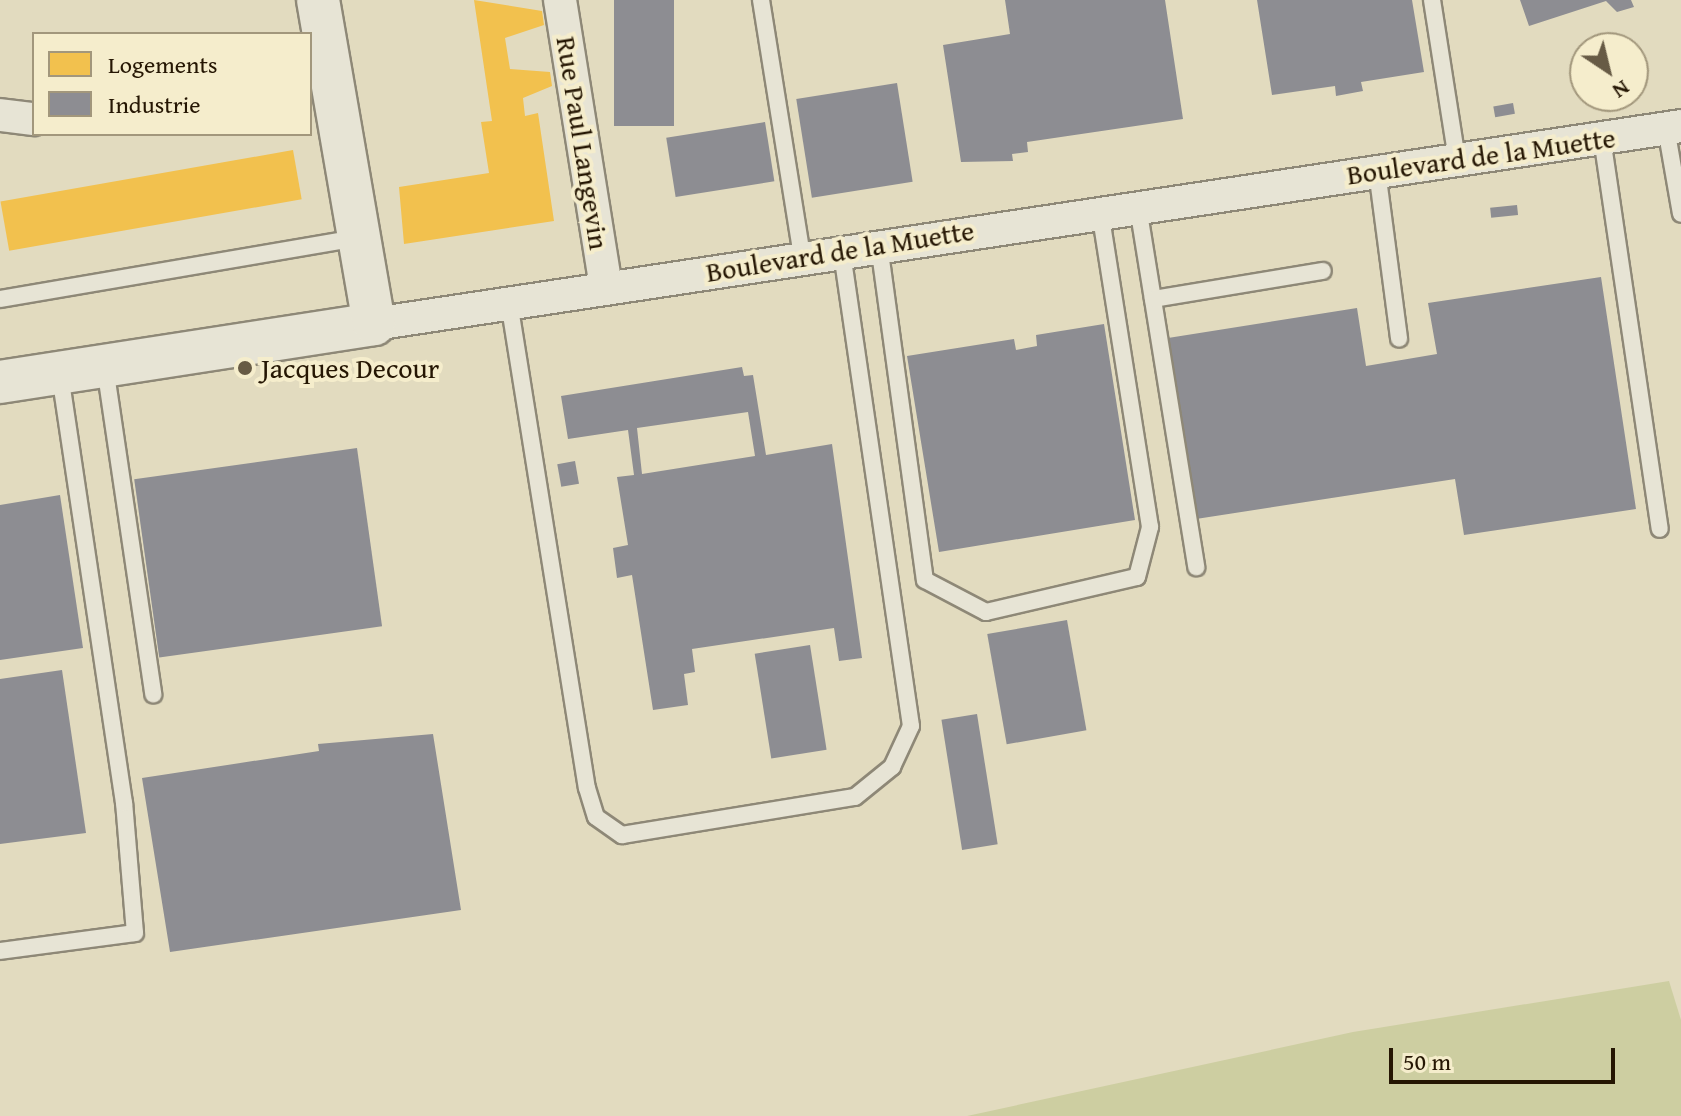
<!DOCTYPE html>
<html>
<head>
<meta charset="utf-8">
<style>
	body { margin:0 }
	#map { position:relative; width:1681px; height:1116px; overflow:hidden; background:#e2dbbf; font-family:"Gentium Book Plus",serif }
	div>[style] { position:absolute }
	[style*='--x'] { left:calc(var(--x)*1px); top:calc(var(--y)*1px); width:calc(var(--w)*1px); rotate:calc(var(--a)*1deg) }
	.green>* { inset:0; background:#cdcea1 }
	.homes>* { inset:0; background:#f2c14e; transform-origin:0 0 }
	.industry>* { inset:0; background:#8d8d92; transform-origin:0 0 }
	.roads { filter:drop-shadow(2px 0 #8e8877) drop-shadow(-2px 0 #8e8877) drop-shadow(0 2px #8e8877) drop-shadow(0 -2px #8e8877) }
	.service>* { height:16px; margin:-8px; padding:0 8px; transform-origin:8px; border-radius:8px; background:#e7e4d5 }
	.minor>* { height:32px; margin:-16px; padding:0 16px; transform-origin:16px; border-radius:16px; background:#e7e4d5 }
	.tertiary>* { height:42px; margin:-21px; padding:0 21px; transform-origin:21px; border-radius:21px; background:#e7e4d5 }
	.dots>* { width:22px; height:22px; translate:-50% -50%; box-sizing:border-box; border:4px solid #f5edcc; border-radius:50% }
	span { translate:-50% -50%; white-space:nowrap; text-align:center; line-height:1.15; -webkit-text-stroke:8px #f5edcc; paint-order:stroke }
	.street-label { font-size:28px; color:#251603 }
	.poi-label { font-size:28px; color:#251603 }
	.left { translate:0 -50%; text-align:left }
	.legend { position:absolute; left:32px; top:32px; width:280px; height:104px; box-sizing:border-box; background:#f5edcc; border:2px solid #a2977c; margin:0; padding:10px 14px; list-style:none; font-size:24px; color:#251603 }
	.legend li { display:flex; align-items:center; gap:16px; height:40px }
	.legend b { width:40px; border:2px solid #a2977c }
	.north { position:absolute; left:1569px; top:32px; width:80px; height:80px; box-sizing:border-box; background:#f5edcc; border:2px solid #a2977c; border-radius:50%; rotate:145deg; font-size:22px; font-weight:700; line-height:32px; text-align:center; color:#251603 }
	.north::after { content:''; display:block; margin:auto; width:28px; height:36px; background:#675b45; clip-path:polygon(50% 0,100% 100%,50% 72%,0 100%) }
	.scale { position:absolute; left:1389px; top:1048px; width:226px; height:36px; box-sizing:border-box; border:4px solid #251603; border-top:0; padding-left:10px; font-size:24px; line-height:28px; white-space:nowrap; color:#251603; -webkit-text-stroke:6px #f5edcc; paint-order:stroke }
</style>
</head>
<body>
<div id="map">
	<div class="green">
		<i style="clip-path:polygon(1669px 981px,1681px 1020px,1681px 1116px,967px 1116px,1353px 1032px)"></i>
	</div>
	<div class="homes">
		<i style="clip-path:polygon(474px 0,542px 11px,544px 25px,505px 38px,510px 69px,550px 72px,552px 86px,523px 98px,525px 116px,538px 113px,554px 221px,404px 244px,399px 187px,489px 173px,481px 122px,492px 121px)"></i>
		<i style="left:293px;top:150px;width:50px;height:297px;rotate:80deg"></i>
	</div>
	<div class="industry">
		<i style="left:614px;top:0;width:60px;height:126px"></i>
		<i style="clip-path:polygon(1005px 0,1165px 0,1183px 119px,1027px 142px,1028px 152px,1012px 154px,1013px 161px,961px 162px,943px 45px,1010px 34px)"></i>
		<i style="clip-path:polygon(1257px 0,1412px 0,1424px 72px,1361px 82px,1363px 91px,1336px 96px,1335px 86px,1272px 95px)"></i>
		<i style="clip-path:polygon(1520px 0,1631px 0,1634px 7px,1617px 12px,1606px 1px,1529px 26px)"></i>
		<i style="left:897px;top:83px;width:100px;height:102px;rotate:81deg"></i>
		<i style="left:1513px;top:103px;width:11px;height:20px;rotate:80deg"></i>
		<i style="left:765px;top:122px;width:60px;height:100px;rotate:81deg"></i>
		<i style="left:1517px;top:205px;width:10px;height:27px;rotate:84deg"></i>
		<i style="clip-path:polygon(1601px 277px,1636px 509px,1464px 535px,1455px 479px,1196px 519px,1168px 338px,1357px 308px,1366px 366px,1437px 354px,1428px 303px)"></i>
		<i style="clip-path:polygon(1104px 324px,1135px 520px,939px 552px,907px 356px,1014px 339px,1016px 350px,1037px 346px,1036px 335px)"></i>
		<i style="clip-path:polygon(evenodd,742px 367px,744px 376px,753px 375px,766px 455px,832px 444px,862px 658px,839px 661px,834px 628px,692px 649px,695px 672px,684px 674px,688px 705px,653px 710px,632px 575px,617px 578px,613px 548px,628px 545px,617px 477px,634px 475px,628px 430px,568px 439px,561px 396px,742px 367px,748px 412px,755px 456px,642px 474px,637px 428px,748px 412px)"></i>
		<i style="left:357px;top:448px;width:180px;height:225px;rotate:82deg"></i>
		<i style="left:575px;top:461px;width:23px;height:18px;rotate:80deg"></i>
		<i style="clip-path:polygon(60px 495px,83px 648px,0 660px,0 505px)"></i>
		<i style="left:1067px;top:620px;width:112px;height:81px;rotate:80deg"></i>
		<i style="left:810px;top:645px;width:106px;height:56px;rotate:81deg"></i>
		<i style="clip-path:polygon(62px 670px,86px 833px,0 844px,0 679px)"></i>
		<i style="left:977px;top:714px;width:132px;height:36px;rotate:81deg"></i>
		<i style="clip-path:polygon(433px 734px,461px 910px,170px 952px,142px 778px,319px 751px,318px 744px)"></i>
	</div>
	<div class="roads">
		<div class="service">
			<i style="--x:761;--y:0;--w:260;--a:80.9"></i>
			<i style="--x:1432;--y:0;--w:161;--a:81.1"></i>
			<i style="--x:1666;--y:128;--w:87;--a:80.1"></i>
			<i style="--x:1602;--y:138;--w:395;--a:81.6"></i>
			<i style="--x:1377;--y:171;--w:169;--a:82.5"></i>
			<i style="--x:1138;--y:207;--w:365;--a:80.8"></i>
			<i style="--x:879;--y:245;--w:338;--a:82.2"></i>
			<i style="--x:925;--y:580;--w:69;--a:27.7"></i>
			<i style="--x:986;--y:612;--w:155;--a:-13.1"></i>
			<i style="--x:1137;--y:577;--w:52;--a:-75.4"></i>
			<i style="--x:1150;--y:527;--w:319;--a:-99"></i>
			<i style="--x:0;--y:299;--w:363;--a:-9.7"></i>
			<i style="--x:1153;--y:299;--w:172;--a:-9.4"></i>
			<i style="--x:509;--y:302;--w:492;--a:80.9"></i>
			<i style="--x:587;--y:788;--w:30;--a:73"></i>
			<i style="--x:596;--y:817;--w:32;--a:35"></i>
			<i style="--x:622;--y:835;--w:236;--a:-9.3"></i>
			<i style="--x:855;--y:797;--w:48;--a:-39"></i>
			<i style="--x:892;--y:767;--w:45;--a:-65.1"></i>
			<i style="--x:911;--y:726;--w:480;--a:-98.3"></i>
			<i style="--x:105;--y:367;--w:331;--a:81.6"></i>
			<i style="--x:0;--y:951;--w:136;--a:-7.6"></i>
			<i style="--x:135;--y:933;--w:130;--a:-94.8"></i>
			<i style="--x:124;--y:803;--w:434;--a:-98.5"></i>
		</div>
		<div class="minor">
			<i style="--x:560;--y:0;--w:290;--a:80.9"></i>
			<i style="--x:0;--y:115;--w:34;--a:7"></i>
			<i style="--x:374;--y:324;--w:1322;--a:-8.61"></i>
		</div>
		<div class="tertiary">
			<i style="--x:0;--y:382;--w:378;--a:-8.8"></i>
			<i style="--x:374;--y:324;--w:329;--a:-99.8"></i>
		</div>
	</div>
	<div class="dots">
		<i style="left:245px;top:368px;background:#675b45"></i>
	</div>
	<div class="street-label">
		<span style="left:583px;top:143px;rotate:81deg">Rue Paul Langevin</span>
		<span style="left:1481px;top:156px;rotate:-8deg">Boulevard de la Muette</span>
		<span style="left:840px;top:251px;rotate:-9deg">Boulevard de la Muette</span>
	</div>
	<div class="poi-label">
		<span class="left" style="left:261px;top:368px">Jacques Decour</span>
	</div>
	<ul class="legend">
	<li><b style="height:22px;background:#f2c14e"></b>Logements</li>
	<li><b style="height:22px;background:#8d8d92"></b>Industrie</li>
	</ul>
	<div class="north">N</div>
	<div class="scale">50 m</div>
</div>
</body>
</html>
